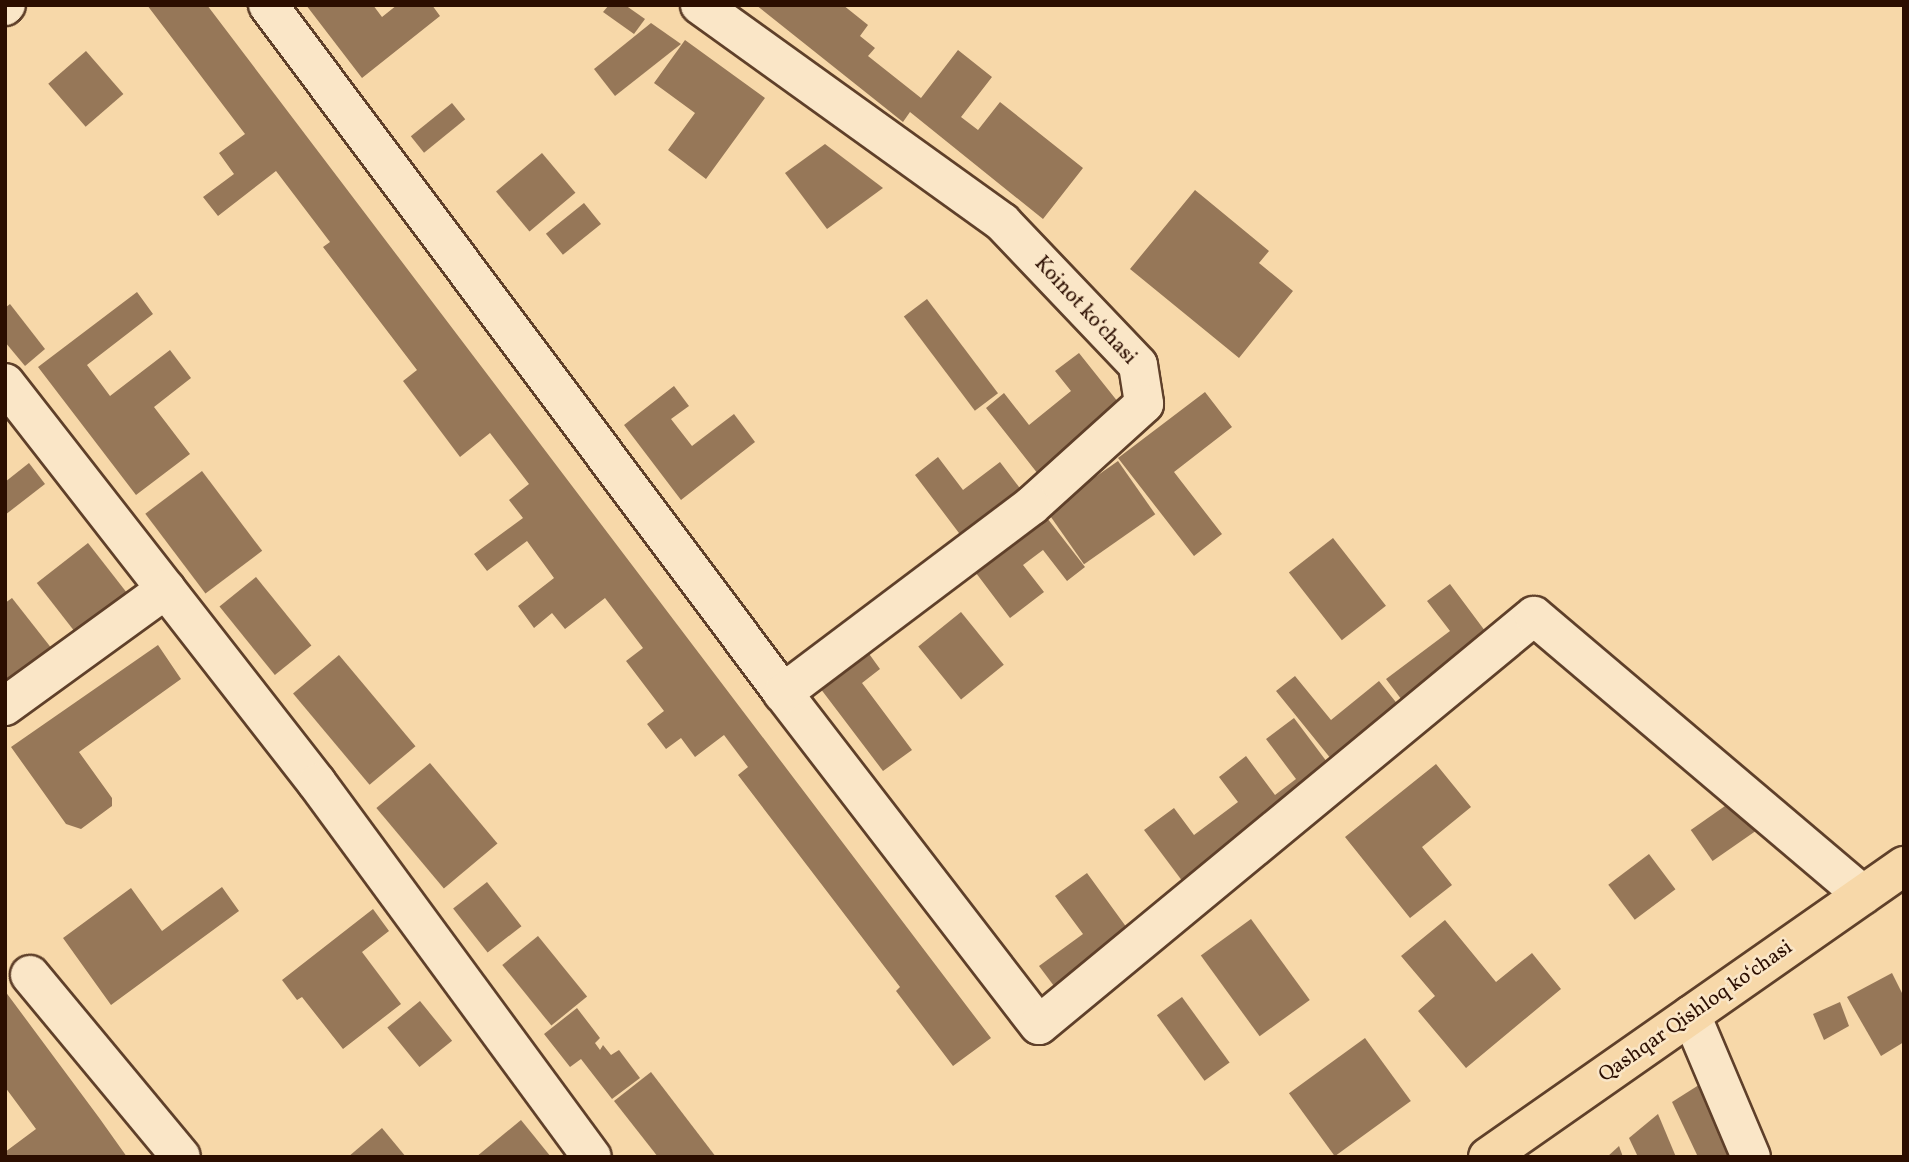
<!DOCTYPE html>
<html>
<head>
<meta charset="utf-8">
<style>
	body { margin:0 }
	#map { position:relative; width:1909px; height:1162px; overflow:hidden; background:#f7d8a9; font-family:Vollkorn,serif }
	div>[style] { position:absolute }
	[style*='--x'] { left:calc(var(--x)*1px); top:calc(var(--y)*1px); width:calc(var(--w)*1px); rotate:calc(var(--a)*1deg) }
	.building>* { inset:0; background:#967758; transform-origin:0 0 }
	.roads { filter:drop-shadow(2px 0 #5f402a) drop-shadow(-2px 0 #5f402a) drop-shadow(0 2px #5f402a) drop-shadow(0 -2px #5f402a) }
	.minor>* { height:38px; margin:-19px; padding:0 19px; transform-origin:19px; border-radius:19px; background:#fae6c7 }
	.major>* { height:38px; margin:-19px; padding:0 19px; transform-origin:19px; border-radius:19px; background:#f7d8a9 }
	span { translate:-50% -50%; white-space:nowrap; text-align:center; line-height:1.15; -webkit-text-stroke:5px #fae6c7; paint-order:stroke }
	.street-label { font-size:21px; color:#2c0e00 }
	.frame { position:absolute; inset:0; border:7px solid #2c0e00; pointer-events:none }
</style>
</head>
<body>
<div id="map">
	<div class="building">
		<i style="clip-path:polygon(147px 5px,207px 5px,991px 1038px,953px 1066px,896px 991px,900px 987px,738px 775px,748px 767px,724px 735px,695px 757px,681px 738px,666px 749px,647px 724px,664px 711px,626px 661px,643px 648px,605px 598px,565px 629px,552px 613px,534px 628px,518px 606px,554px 578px,527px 541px,487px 571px,474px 554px,523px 518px,509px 500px,529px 484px,490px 433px,460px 457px,403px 381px,417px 370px,323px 247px,330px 242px,276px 171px,218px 216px,203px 197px,234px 174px,219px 153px,245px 134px)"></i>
		<i style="clip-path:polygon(306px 5px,373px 5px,382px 17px,397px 5px,432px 5px,440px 16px,362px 78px)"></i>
		<i style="clip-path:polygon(609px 5px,625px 5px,645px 19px,634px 34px,603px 12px)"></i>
		<i style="clip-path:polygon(756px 5px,843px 5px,868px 25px,860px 36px,875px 48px,868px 56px,921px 98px,958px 50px,992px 77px,961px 117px,978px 130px,1000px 102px,1083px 168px,1043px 219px,910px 112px,903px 122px)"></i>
		<i style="clip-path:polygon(651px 23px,681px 44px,615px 96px,594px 69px)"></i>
		<i style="clip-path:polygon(685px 40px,765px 98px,706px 179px,668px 150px,695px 113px,654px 83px)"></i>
		<i style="left:86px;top:51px;width:57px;height:50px;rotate:49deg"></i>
		<i style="left:452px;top:103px;width:21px;height:53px;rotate:51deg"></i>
		<i style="clip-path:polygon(825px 144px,883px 188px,827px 229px,785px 173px)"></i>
		<i style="left:542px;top:153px;width:52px;height:60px;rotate:50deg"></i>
		<i style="clip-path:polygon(1195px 190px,1269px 251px,1259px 263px,1293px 291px,1239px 358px,1130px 269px)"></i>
		<i style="left:584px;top:203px;width:27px;height:49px;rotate:51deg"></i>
		<i style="clip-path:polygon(137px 292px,153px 314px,87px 365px,110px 396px,170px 350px,191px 378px,154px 407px,190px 454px,136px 495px,38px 367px)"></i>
		<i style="left:927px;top:299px;width:118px;height:29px;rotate:53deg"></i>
		<i style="clip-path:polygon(10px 304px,45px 349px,25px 366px,5px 342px,5px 308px)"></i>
		<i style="clip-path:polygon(1079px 353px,1122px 407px,1038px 474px,986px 408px,1004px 393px,1029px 425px,1071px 391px,1055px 371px)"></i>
		<i style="clip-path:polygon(674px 386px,689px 406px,671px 419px,692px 446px,734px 414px,755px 442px,681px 500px,624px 425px)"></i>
		<i style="clip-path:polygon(1205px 392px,1232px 427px,1174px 472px,1222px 534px,1194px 556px,1118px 458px)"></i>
		<i style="clip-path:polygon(938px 457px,963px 490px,1000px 462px,1022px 491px,962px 537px,915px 475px)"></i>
		<i style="left:1118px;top:461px;width:65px;height:87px;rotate:55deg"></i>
		<i style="clip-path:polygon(29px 463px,45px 484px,5px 515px,5px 482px)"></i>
		<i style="left:202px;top:471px;width:100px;height:71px;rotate:53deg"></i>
		<i style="clip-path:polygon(1044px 514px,1085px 567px,1067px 581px,1043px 550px,1023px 565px,1044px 592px,1010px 618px,973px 569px)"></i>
		<i style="left:1333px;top:538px;width:86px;height:56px;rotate:52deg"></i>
		<i style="left:88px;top:543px;width:71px;height:65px;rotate:52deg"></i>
		<i style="left:256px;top:577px;width:88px;height:47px;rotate:51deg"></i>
		<i style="clip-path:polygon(1450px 584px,1497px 647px,1411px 712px,1386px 679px,1450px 631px,1427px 601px)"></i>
		<i style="clip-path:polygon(12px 598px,56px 654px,5px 684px,5px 603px)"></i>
		<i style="left:961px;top:612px;width:68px;height:55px;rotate:51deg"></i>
		<i style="clip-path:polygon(862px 644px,880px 669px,862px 683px,912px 750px,883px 771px,814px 680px)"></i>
		<i style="clip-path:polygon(158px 645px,181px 679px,79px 752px,112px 798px,112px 806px,81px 829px,66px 824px,11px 747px)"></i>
		<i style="left:339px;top:655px;width:119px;height:60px;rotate:50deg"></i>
		<i style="clip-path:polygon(1295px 676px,1331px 720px,1379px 681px,1407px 716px,1340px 770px,1276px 691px)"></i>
		<i style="clip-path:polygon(1294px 718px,1336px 774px,1186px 886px,1144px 830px,1174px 808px,1194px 835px,1238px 802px,1219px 777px,1246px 756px,1275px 795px,1296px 779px,1266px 739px)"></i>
		<i style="left:430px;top:763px;width:105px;height:70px;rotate:50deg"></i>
		<i style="clip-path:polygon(1436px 764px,1471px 807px,1422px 847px,1452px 885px,1410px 918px,1345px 837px)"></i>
		<i style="left:1735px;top:799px;width:38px;height:54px;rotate:55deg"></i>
		<i style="left:1649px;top:854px;width:44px;height:51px;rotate:53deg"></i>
		<i style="clip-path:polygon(1087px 873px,1135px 939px,1060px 994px,1039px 966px,1083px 934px,1055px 896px)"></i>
		<i style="left:487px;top:882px;width:56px;height:43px;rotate:52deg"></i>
		<i style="clip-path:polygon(222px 887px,239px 911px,111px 1005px,63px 938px,131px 888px,162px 931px)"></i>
		<i style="clip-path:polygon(373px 909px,389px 931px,362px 952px,401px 1004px,343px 1049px,302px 997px,297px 1000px,282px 980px)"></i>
		<i style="left:1251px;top:919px;width:100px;height:62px;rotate:54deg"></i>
		<i style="clip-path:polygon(1445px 920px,1496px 982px,1532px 953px,1561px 989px,1466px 1068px,1418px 1011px,1435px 996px,1401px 956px)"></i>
		<i style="left:538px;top:936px;width:78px;height:46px;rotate:51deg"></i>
		<i style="clip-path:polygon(1892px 973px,1904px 997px,1904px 1042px,1881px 1056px,1847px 997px)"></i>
		<i style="clip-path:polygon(5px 991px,100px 1119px,127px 1157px,5px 1157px,5px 1152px,36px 1129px,5px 1087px)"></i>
		<i style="left:1182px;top:997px;width:81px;height:31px;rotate:54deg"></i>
		<i style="left:420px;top:1001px;width:51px;height:42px;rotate:51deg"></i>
		<i style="clip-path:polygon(1840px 1002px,1849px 1026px,1824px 1040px,1813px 1014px)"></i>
		<i style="clip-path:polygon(577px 1008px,600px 1038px,595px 1043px,600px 1050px,603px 1045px,611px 1055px,619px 1050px,640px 1078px,612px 1099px,581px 1059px,570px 1067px,544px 1034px)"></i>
		<i style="left:1365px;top:1038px;width:78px;height:94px;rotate:54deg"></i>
		<i style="clip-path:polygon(651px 1072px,716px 1157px,658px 1157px,614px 1101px)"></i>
		<i style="clip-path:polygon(1702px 1083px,1731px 1157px,1698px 1157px,1672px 1102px)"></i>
		<i style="clip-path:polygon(1658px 1114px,1676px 1157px,1638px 1157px,1629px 1138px)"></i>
		<i style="clip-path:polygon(521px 1120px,551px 1157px,476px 1157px)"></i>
		<i style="clip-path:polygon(382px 1128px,406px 1157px,348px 1157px)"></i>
		<i style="clip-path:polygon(1619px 1146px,1623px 1157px,1607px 1157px)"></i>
	</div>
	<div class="roads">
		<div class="minor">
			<i style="--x:268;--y:5;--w:859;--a:53.18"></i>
			<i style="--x:783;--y:693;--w:419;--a:52.4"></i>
			<i style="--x:1039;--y:1025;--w:642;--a:-39.57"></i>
			<i style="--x:1534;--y:616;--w:431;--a:40.3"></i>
			<i style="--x:700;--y:5;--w:372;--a:35.7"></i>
			<i style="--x:1002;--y:222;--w:197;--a:46.4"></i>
			<i style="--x:1138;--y:365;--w:39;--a:81"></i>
			<i style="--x:1144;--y:404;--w:152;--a:137.9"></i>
			<i style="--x:1031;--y:506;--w:311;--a:143"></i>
			<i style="--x:5;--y:6;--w:1;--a:-45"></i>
			<i style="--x:5;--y:383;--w:507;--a:52.05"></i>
			<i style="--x:317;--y:783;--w:464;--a:53.7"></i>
			<i style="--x:5;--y:706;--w:199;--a:-36"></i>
			<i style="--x:30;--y:975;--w:236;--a:50.3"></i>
			<i style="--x:1691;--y:1015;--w:154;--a:67.1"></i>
		</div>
		<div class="major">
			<i style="--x:1488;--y:1157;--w:508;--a:-34.97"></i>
		</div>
	</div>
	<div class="street-label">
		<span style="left:1085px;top:311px;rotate:47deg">Koinot koʻchasi</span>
		<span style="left:1696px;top:1012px;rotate:-35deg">Qashqar Qishloq koʻchasi</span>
	</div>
	<div class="frame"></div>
</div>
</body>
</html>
